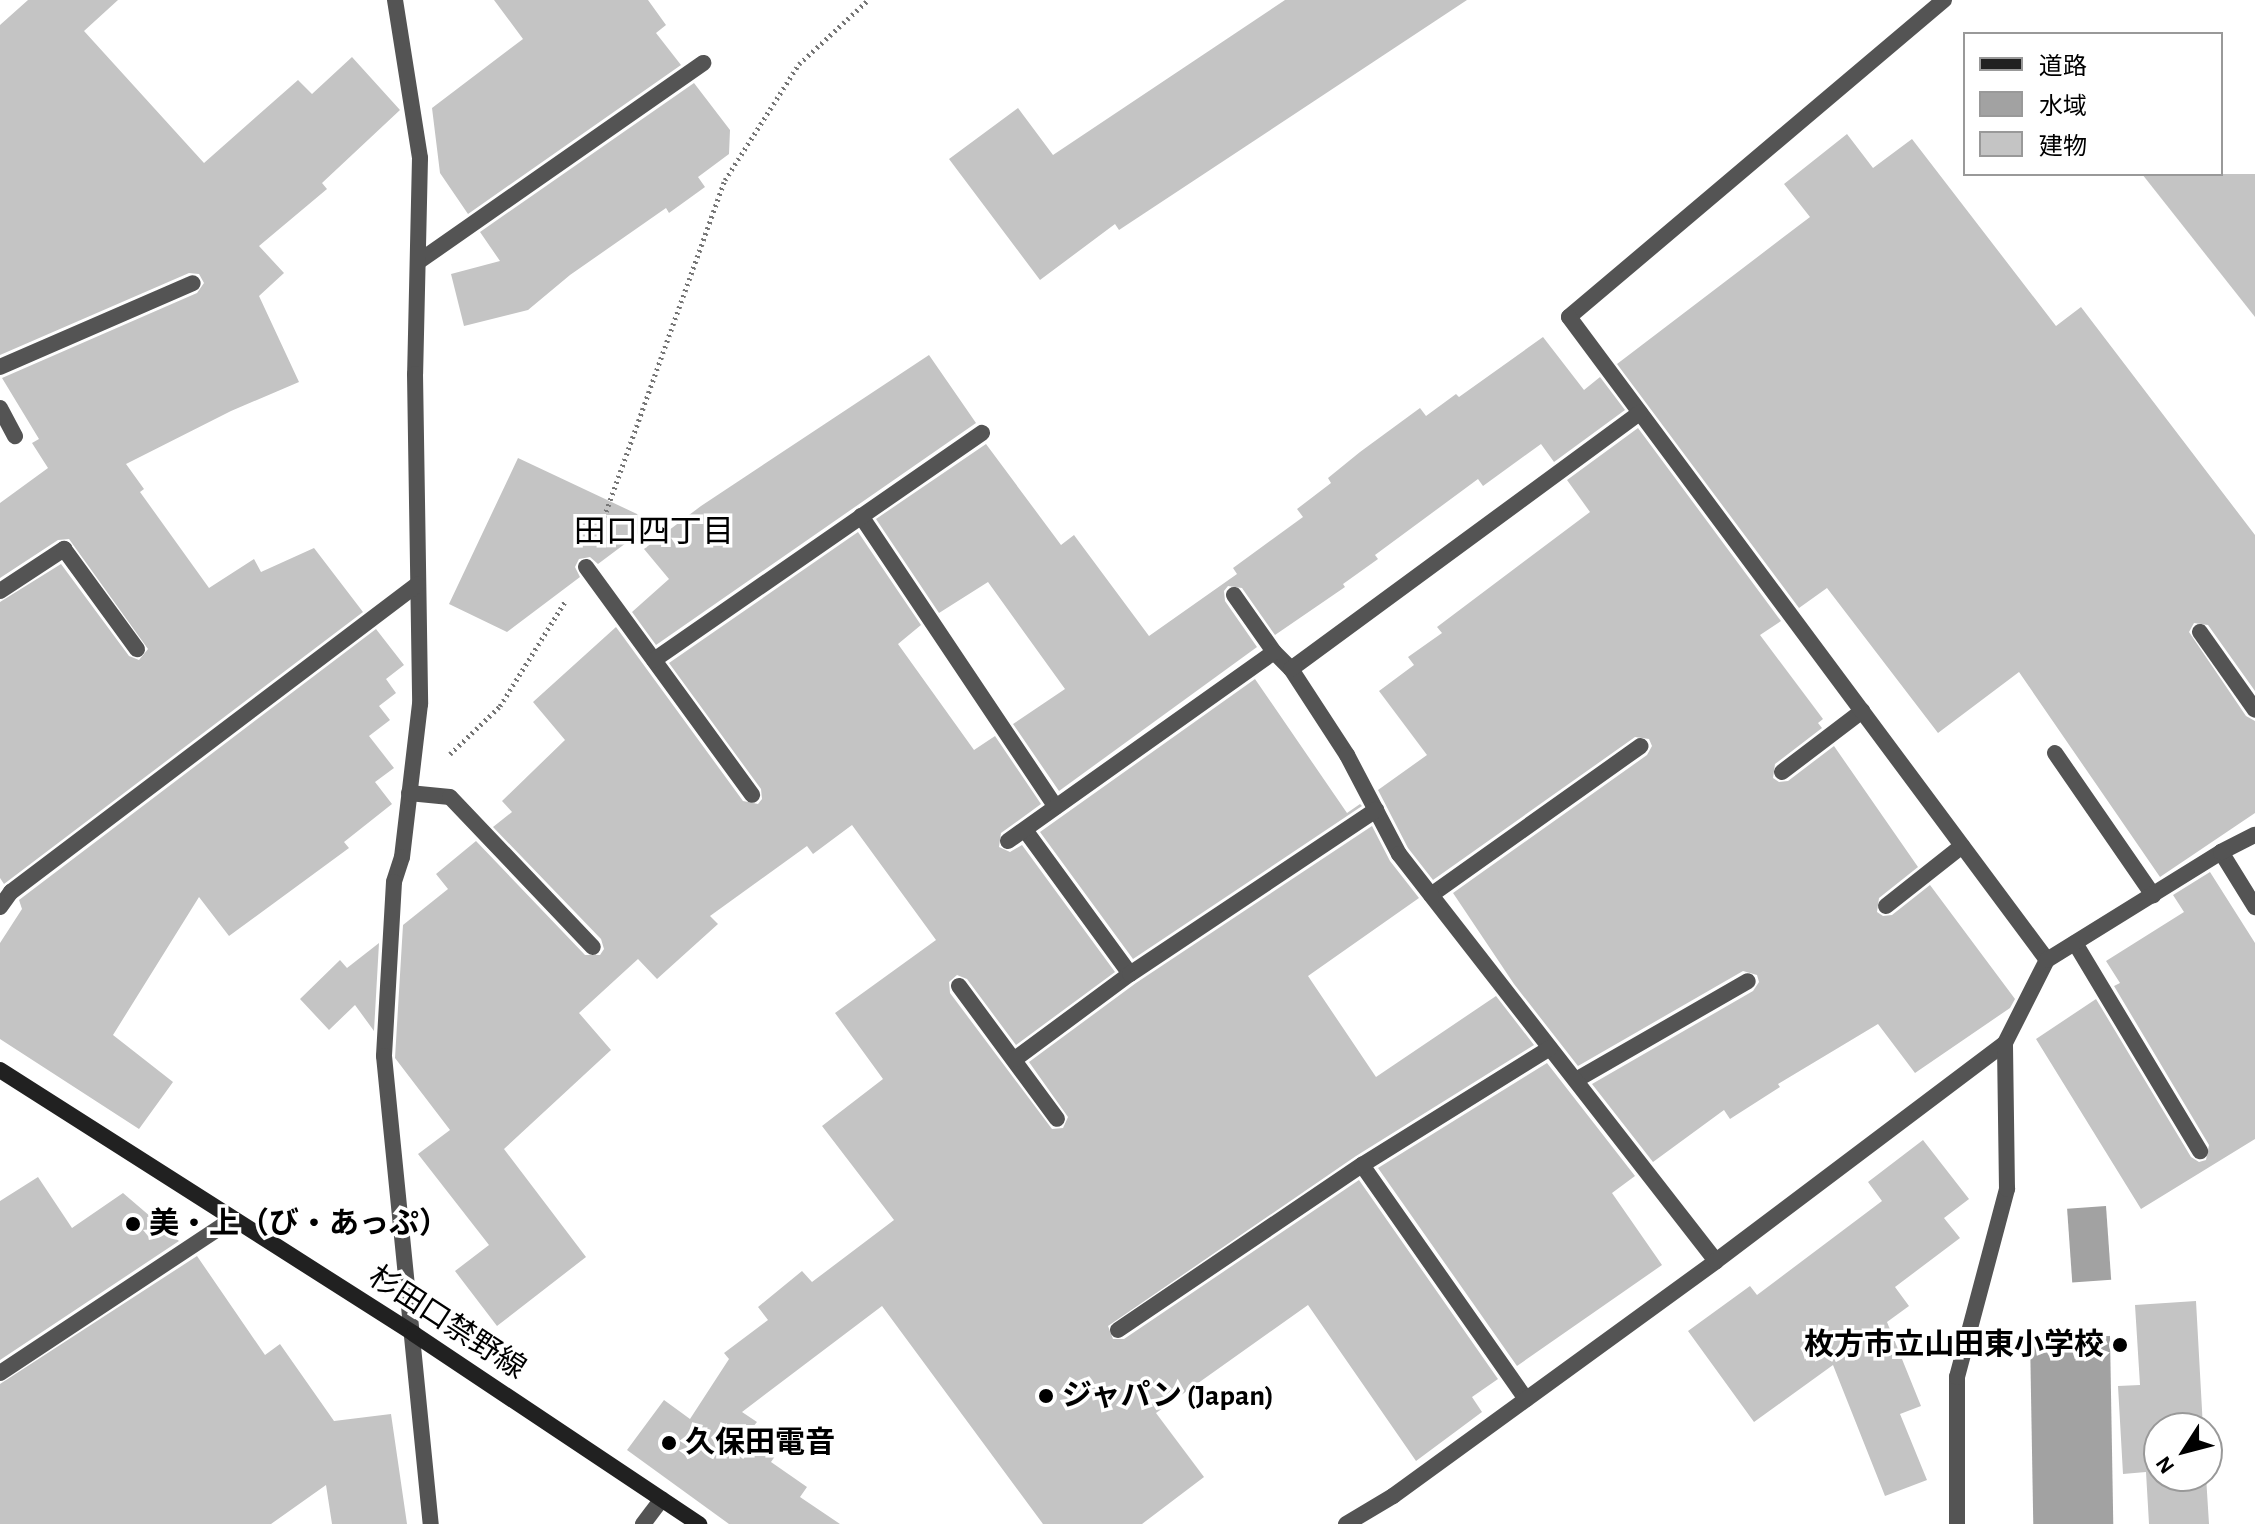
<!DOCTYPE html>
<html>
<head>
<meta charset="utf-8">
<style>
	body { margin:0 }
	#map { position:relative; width:2255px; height:1524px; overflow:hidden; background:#fff; font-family:"Alegreya Sans","Noto Sans JP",sans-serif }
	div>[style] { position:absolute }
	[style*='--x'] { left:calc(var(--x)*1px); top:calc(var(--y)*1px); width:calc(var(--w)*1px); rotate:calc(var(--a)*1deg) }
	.water>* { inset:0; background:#a2a2a2; transform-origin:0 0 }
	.building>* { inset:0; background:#c4c4c4 }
	.path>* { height:5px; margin-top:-2.5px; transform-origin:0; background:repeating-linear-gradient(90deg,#767676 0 2px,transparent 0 6px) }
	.lane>* { height:16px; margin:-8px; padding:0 8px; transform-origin:8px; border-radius:8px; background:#545454 }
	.street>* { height:16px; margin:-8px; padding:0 8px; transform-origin:8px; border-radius:8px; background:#545454 }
	.secondary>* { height:16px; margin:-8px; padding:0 8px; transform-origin:8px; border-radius:8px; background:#212121 }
	.dots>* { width:22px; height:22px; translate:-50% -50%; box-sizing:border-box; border:4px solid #fff; border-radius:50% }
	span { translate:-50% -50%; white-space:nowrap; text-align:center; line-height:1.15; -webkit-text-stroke:7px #fff; paint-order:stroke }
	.poi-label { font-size:30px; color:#000; font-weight:700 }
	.left { translate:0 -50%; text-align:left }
	.right { translate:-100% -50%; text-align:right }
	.street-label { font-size:30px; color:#000 }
	.neighbourhood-label { font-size:32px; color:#000 }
	.legend { position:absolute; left:1963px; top:32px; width:260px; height:144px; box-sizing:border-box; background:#fff; border:2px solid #999; margin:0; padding:10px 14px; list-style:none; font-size:24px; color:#000 }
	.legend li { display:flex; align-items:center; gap:16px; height:40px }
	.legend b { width:40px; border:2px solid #999 }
	.north { position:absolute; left:2143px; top:1412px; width:80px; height:80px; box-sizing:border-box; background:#fff; border:2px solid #999; border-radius:50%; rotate:234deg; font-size:22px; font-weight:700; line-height:32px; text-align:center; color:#000 }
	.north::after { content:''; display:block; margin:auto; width:28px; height:36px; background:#000; clip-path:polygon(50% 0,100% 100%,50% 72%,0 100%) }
</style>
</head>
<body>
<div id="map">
	<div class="water">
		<i style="left:2106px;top:1206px;width:74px;height:39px;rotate:86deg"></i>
		<i style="left:2110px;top:1336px;width:188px;height:80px;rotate:89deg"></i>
	</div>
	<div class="building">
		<i style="clip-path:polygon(28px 0,118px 0,84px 31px,204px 163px,298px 80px,312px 94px,352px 57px,400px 110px,322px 183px,327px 189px,259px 246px,284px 273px,259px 296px,299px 382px,231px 411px,126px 464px,144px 489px,140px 492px,209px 588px,254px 559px,261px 572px,314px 548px,363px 612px,4px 884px,0 878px,0 602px,61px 564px,129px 656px,139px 660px,148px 649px,69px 539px,58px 540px,0 578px,0 503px,48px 468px,32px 443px,39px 439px,2px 378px,197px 293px,204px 283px,199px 274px,189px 273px,0 355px,0 25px)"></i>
		<i style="clip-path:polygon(494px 0,648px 0,666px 25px,656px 33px,681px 65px,468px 214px,440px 173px,432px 108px,523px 39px)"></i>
		<i style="clip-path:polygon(1285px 0,1467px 0,1119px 230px,1115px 224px,1040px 280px,949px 159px,1018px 108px,1053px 155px)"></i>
		<i style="clip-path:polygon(694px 83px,730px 130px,729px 154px,698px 177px,705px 187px,669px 213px,666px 208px,570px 275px,528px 310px,464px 326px,451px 274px,500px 261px,480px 232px)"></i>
		<i style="clip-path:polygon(1847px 134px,1873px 168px,1912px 139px,2056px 326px,2081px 307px,2255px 535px,2255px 691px,2208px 625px,2194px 623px,2189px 632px,2246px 716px,2255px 721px,2255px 813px,2160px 877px,2019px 672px,1938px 733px,1827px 588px,1799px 608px,1617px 364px,1810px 217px,1784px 184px)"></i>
		<i style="clip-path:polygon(2142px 174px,2255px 174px,2255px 317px)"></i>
		<i style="clip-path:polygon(1543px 337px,1584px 390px,1600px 377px,1625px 410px,1554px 462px,1541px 444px,1483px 486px,1478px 479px,1375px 555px,1378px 559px,1343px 584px,1345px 587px,1275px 635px,1242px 588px,1228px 586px,1224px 591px,1225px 601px,1257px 647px,1059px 791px,1013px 724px,1065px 689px,988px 582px,939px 613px,876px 519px,986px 444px,1061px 545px,1074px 535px,1149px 636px,1237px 574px,1233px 568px,1303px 517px,1297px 509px,1331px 483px,1328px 478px,1360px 452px,1420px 408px,1426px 416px,1456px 394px,1459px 397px)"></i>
		<i style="clip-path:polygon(929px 355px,976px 423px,656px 645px,632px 612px,669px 579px,644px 549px,701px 506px)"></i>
		<i style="clip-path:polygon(1638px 428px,1781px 621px,1760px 635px,1823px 719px,1818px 723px,1822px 728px,1775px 764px,1773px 778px,1779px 782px,1788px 781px,1834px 746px,1918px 867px,1879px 898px,1877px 912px,1883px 916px,1892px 915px,1930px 885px,2015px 999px,2010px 1008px,1915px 1073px,1878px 1024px,1778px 1084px,1780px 1087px,1730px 1119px,1724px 1110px,1653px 1162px,1592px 1084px,1753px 991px,1759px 982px,1757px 975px,1743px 971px,1578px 1066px,1514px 984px,1453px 893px,1647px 755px,1652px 746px,1649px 739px,1635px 737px,1433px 880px,1408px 848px,1378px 790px,1427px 755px,1379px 691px,1414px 665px,1408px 657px,1442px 633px,1437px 627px,1590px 512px,1567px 480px)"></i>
		<i style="clip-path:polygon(518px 458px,654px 522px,598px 564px,590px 557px,579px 559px,575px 567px,580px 577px,507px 632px,449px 604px)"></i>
		<i style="clip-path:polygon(858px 532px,921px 625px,898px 644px,974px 750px,995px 736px,1041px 804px,1001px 833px,999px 847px,1010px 852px,1022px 845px,1115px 972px,1016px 1045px,967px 979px,957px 975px,949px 982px,950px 993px,1052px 1129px,1063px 1128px,1068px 1117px,1029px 1062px,1136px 983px,1372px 826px,1390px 861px,1419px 898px,1308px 976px,1376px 1077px,1496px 996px,1534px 1045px,1356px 1156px,1108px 1326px,1113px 1339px,1124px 1339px,1359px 1180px,1498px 1379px,1472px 1397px,1482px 1412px,1416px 1461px,1308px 1305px,1156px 1413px,1204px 1477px,1142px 1524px,1043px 1524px,882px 1306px,742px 1412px,757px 1422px,752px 1428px,780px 1449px,771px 1462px,807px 1487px,800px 1497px,840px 1524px,729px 1524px,627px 1450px,664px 1400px,690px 1419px,729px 1359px,724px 1353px,768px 1320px,758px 1307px,802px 1271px,812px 1282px,894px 1220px,822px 1126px,883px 1079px,835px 1013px,936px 940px,852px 825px,813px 854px,807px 846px,710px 916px,718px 924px,657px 979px,638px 959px,579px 1013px,611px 1050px,504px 1149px,586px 1257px,497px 1326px,455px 1271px,489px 1245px,418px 1154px,450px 1130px,395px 1058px,403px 925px,448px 889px,436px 874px,476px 841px,585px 955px,600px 955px,604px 949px,601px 939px,493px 827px,512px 812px,502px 801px,565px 740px,533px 702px,616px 627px,743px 801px,758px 804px,762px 799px,761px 789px,669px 663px)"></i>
		<i style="clip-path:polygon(376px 629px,404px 665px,386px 679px,396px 693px,379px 706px,390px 720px,369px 736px,394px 768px,375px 782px,392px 804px,344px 842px,349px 848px,229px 936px,199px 897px,113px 1035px,173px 1082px,139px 1129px,0 1039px,0 943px,22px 909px,19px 900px)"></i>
		<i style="clip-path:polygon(1255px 679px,1347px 813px,1360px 804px,1362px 806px,1133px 959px,1040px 832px)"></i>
		<i style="clip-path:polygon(2210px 872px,2255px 943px,2255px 1139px,2141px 1209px,2036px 1039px,2096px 999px,2191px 1157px,2199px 1162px,2206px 1160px,2209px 1145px,2114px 986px,2120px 983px,2106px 961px,2184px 912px,2173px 895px)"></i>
		<i style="clip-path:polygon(379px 943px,374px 1031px,355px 1005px,329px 1030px,300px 999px,340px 960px,347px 968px)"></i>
		<i style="clip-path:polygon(1547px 1063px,1635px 1176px,1612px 1193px,1662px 1265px,1517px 1366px,1378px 1168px)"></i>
		<i style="clip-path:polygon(1923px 1140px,1969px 1199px,1944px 1218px,1960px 1238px,1895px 1287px,1909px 1306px,1887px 1322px,1921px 1406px,1900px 1414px,1927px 1480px,1885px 1496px,1833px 1365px,1754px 1422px,1688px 1331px,1750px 1286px,1757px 1295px,1882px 1201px,1868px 1182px)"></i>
		<i style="clip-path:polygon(38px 1177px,72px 1228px,123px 1193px,179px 1241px,0 1360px,0 1201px)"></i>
		<i style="clip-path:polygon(197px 1256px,265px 1355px,280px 1344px,334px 1421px,391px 1414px,407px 1524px,332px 1524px,326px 1485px,271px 1524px,0 1524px,0 1384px)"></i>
		<i style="clip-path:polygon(2196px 1301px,2203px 1428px,2159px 1428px,2159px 1476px,2206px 1476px,2209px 1524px,2149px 1524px,2146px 1472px,2123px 1474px,2118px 1386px,2140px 1385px,2135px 1305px)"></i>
	</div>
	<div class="path">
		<i style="--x:598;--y:534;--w:376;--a:-70.3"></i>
		<i style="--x:725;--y:180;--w:138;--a:-57.5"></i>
		<i style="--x:799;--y:64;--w:94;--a:-42.8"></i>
		<i style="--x:450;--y:754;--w:69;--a:-43.8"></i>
		<i style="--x:500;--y:706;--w:125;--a:-58.1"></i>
	</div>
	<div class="lane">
		<i style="--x:418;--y:262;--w:348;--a:-34.9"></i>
		<i style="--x:0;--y:591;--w:77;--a:-33.3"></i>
		<i style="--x:64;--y:549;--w:124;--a:53.9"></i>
		<i style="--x:2200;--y:632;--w:95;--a:54.8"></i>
		<i style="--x:2055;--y:753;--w:173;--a:55.4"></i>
		<i style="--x:1782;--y:772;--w:101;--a:-37.3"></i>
		<i style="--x:2221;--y:852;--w:65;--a:58.3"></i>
		<i style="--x:1431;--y:895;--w:257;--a:-35.4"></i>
		<i style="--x:1886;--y:906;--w:97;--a:-38.3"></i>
		<i style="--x:2075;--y:943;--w:243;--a:59"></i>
		<i style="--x:959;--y:986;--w:165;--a:53.6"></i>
		<i style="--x:1576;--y:1080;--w:198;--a:-29.9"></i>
		<i style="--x:643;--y:1524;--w:31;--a:-53"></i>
	</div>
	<div class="street">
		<i style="--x:395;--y:0;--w:160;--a:81"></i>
		<i style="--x:420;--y:158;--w:216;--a:91.3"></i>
		<i style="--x:415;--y:374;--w:330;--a:89.1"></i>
		<i style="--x:420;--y:704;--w:154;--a:96.7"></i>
		<i style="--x:402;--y:857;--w:26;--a:108"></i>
		<i style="--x:394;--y:882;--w:174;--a:93.3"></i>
		<i style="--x:384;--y:1056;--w:470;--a:84.3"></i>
		<i style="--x:1944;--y:0;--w:491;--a:139.8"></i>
		<i style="--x:1569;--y:317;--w:801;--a:53.37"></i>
		<i style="--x:0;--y:367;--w:210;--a:-23.5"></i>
		<i style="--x:0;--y:408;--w:32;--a:62"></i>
		<i style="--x:861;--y:516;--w:350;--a:56.2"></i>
		<i style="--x:586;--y:567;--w:282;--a:53.9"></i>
		<i style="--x:1234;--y:595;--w:70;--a:54.9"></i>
		<i style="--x:1274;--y:652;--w:24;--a:45"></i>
		<i style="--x:1291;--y:669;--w:103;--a:56.9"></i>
		<i style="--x:1347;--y:755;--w:112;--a:62.3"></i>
		<i style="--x:1399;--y:854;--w:516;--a:52.09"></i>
		<i style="--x:654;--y:660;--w:399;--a:-34.7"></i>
		<i style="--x:1291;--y:669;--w:433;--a:-36.3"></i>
		<i style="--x:409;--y:793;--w:41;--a:5.6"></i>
		<i style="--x:450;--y:797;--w:207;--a:46.4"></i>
		<i style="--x:1025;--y:830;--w:178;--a:53.9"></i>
		<i style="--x:1008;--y:841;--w:326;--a:-35.4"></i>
		<i style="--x:0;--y:907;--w:19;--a:-54"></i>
		<i style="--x:11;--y:892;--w:510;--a:-37.12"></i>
		<i style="--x:1015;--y:1059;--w:143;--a:-36.5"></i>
		<i style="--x:1130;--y:974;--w:296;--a:-33.7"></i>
		<i style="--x:1362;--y:1165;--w:286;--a:55"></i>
		<i style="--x:1118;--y:1330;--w:295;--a:-34.1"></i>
		<i style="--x:1362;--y:1165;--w:221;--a:-31.9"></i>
		<i style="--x:0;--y:1373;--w:279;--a:-33.5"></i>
		<i style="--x:1346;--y:1524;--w:55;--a:-30.8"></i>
		<i style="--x:1393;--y:1496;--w:399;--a:-36"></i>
		<i style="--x:1716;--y:1261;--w:362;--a:-37"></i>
		<i style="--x:2005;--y:1043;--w:93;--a:-63.2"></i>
		<i style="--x:2047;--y:960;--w:205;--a:-31.8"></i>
		<i style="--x:2221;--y:852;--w:38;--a:-27"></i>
		<i style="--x:1957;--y:1524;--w:147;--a:-90"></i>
		<i style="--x:1957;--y:1377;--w:195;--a:-75.1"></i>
		<i style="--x:2007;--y:1189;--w:146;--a:-90.8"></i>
	</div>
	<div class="secondary">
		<i style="--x:0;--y:1070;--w:491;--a:32.5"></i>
		<i style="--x:414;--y:1334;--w:343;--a:33.7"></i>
	</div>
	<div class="dots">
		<i style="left:133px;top:1224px;background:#000"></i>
		<i style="left:2120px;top:1345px;background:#000"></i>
		<i style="left:1046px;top:1396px;background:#000"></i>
		<i style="left:669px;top:1443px;background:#000"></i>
	</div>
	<div class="poi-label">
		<span class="left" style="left:149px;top:1224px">美・上（び・あっぷ）</span>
		<span class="right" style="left:2104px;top:1345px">枚方市立山田東小学校</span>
		<span class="left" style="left:1062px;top:1396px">ジャパン (Japan)</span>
		<span class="left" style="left:685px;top:1443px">久保田電音</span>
	</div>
	<div class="street-label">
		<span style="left:447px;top:1323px;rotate:33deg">杉田口禁野線</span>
	</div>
	<div class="neighbourhood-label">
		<span style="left:654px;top:532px">田口四丁目</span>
	</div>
	<ul class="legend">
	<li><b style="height:10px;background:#212121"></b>道路</li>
	<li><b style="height:22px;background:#a2a2a2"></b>水域</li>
	<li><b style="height:22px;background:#c4c4c4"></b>建物</li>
	</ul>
	<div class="north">N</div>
</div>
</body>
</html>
